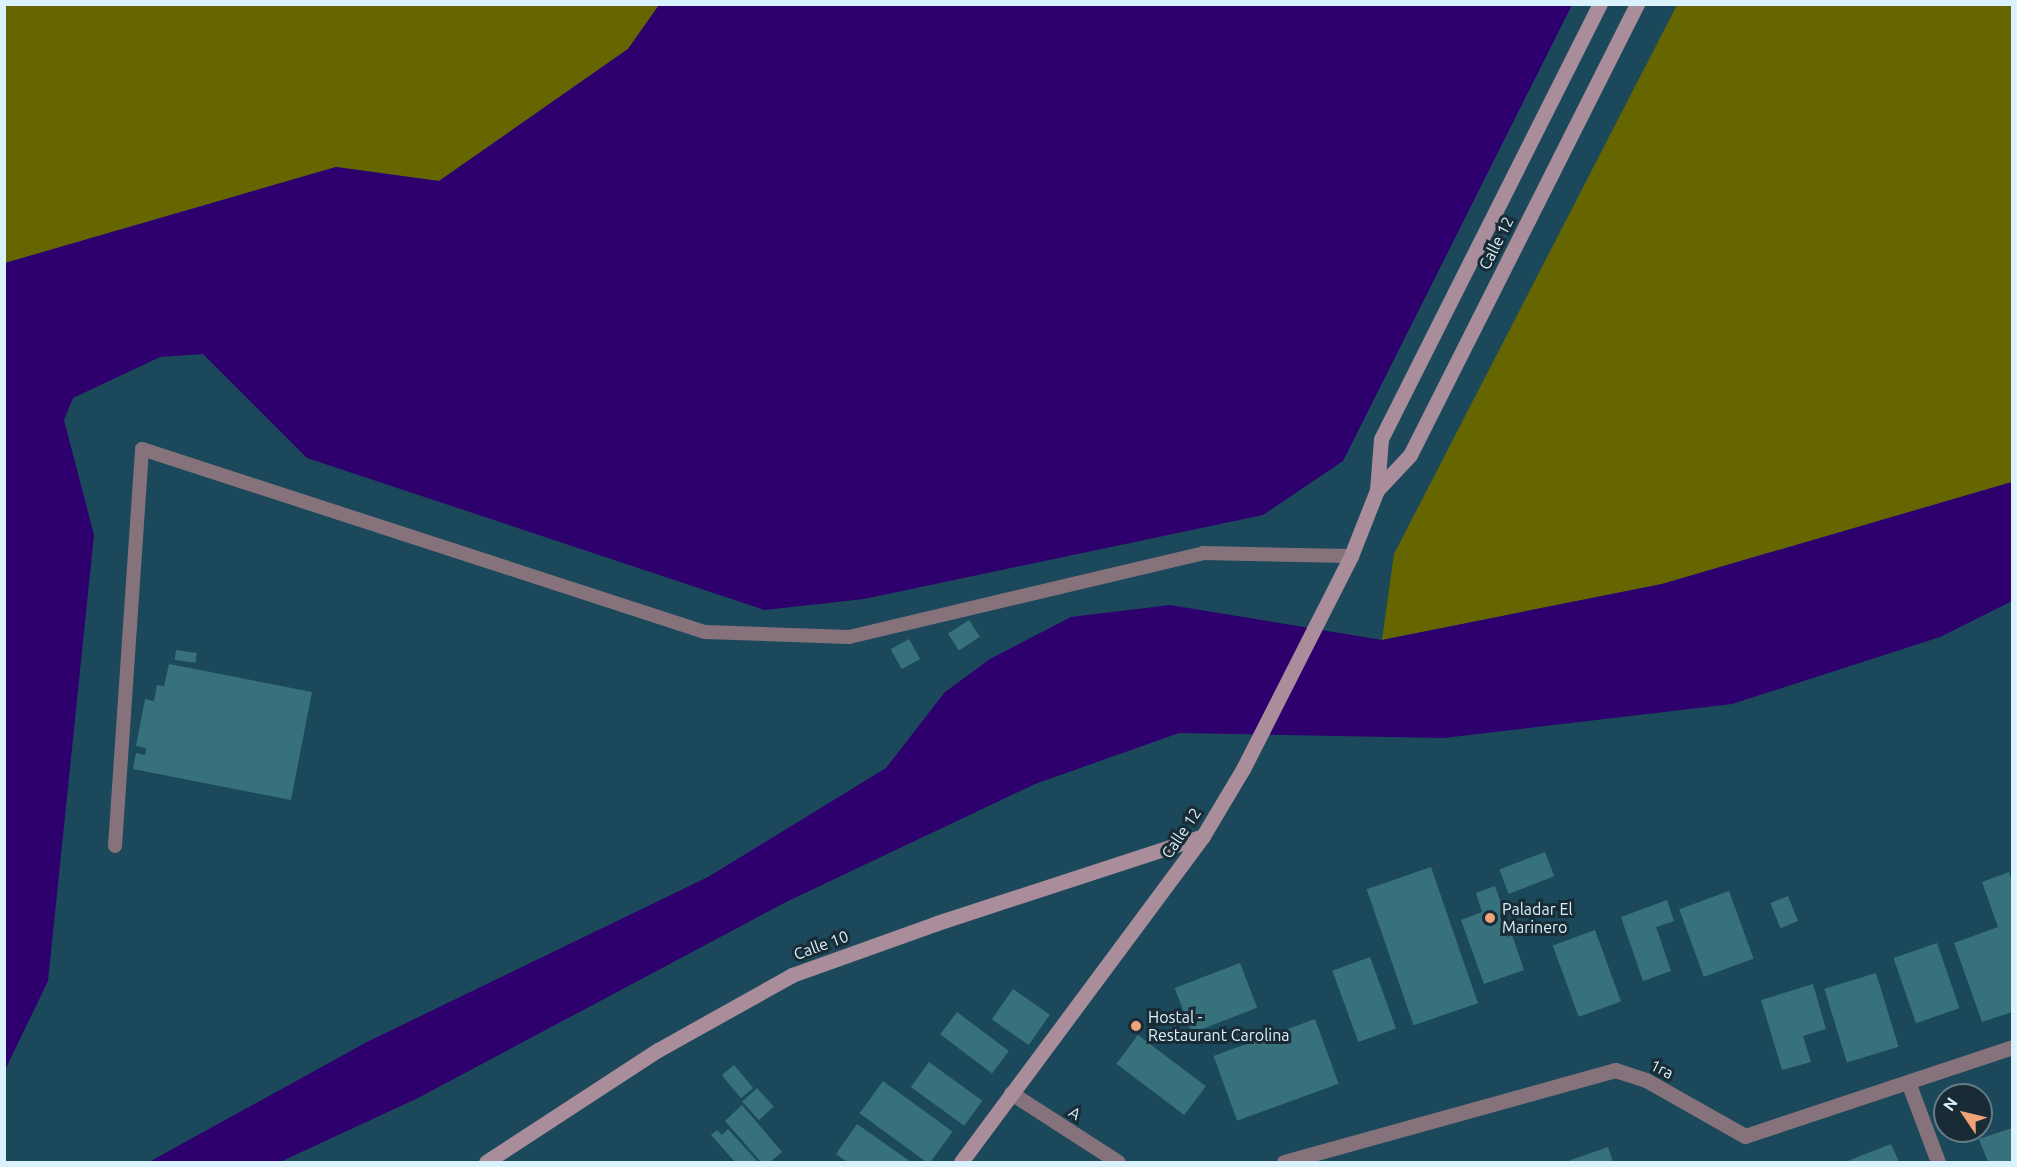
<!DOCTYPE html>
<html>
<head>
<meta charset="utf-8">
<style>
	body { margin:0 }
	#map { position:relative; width:2017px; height:1167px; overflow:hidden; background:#1b485b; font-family:Ubuntu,sans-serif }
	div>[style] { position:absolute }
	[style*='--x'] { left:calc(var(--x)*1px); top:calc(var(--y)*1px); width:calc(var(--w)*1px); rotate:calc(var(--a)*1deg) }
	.green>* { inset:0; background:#660 }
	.water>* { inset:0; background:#2d006e }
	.building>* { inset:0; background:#37727c; transform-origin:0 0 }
	.lane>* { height:14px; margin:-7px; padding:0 7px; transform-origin:7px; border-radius:7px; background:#85727b }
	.street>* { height:15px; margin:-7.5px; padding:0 7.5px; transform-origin:7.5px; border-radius:7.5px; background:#85727b }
	.secondary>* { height:15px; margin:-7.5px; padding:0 7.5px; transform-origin:7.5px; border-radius:7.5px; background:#aa8d9a }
	.dots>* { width:16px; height:16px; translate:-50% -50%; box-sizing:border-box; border:3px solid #192c35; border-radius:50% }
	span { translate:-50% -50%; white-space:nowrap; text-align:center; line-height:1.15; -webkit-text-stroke:6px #192c35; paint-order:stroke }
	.street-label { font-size:16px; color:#daf2fd }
	.poi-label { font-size:16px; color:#daf2fd }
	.left { translate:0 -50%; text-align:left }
	.frame { position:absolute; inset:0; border:6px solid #daf2fd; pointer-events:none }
	.north { position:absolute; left:1933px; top:1083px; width:60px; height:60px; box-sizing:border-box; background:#192c35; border:2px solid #667b85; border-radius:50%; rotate:305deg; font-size:16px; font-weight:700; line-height:24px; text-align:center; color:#daf2fd }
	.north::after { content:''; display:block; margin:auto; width:21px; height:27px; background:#f0a378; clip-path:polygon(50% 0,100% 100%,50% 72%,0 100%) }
</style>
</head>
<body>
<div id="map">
	<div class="green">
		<i style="clip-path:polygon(5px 5px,659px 5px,628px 49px,439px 181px,336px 167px,5px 263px)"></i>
		<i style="clip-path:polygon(1677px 5px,2012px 5px,2012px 482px,1662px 584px,1382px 640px,1394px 554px)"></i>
	</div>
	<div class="water">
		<i style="clip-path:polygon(659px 5px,1572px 5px,1343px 461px,1263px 515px,864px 599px,765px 610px,307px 458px,203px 354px,160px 357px,73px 398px,64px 420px,94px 535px,48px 981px,5px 1070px,5px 263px,336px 167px,439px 181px,628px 49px)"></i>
		<i style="clip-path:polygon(2012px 482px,2012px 601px,1940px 637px,1732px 704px,1444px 738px,1179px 733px,1035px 784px,786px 902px,418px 1098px,280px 1162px,149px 1162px,367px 1042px,708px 877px,886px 768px,945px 692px,990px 659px,1071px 617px,1170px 605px,1382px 640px,1662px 584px)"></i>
	</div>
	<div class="building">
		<i style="left:969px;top:620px;width:20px;height:25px;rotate:57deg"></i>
		<i style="left:909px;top:639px;width:23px;height:21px;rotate:61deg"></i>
		<i style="left:176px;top:650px;width:21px;height:10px;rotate:8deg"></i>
		<i style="clip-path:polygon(169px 664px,312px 692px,291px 800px,133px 769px,136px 753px,145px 755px,146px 748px,136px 746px,145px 699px,154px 701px,157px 685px,164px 686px)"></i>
		<i style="left:1545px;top:852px;width:26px;height:49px;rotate:69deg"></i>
		<i style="left:1431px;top:867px;width:144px;height:68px;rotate:71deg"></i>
		<i style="clip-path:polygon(2009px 872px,2012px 881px,2012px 1012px,1982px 1022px,1954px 943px,1998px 927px,1982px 882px)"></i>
		<i style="clip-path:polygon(1495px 886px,1524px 970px,1484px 984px,1461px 920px,1482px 912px,1476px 893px)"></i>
		<i style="left:1729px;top:891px;width:72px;height:53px;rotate:70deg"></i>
		<i style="left:1788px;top:896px;width:27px;height:19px;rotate:68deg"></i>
		<i style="clip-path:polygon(1667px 900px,1674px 921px,1656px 927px,1671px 971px,1643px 981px,1621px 917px)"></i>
		<i style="left:1595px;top:930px;width:76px;height:45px;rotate:70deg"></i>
		<i style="left:1937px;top:943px;width:69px;height:46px;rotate:71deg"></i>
		<i style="left:1370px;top:957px;width:76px;height:40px;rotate:70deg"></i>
		<i style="left:1240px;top:963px;width:48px;height:70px;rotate:69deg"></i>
		<i style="left:1876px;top:973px;width:77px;height:54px;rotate:73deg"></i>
		<i style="clip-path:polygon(1813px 984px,1826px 1029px,1803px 1036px,1811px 1062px,1782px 1070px,1761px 1000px)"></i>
		<i style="left:1013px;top:989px;width:45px;height:37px;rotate:35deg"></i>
		<i style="left:957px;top:1012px;width:65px;height:28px;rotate:37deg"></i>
		<i style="left:1315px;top:1019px;width:69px;height:108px;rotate:70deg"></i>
		<i style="left:1138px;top:1035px;width:85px;height:36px;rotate:37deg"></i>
		<i style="left:929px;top:1062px;width:66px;height:31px;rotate:36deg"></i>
		<i style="left:734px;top:1065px;width:30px;height:16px;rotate:50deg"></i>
		<i style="left:883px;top:1081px;width:86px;height:40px;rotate:36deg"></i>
		<i style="left:757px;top:1088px;width:25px;height:20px;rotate:48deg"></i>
		<i style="clip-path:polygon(742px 1105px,782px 1152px,770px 1162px,761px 1162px,725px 1121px)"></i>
		<i style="clip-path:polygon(857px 1124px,911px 1162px,847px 1162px,836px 1154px)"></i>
		<i style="clip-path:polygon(2012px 1128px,2012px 1162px,1988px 1162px,1979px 1139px)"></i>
		<i style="clip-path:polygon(728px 1129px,758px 1162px,735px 1162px,711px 1135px,717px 1130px,722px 1135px)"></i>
		<i style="clip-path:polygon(1891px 1144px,1899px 1162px,1845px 1162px)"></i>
		<i style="clip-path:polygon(1608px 1147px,1613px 1162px,1565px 1162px)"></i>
	</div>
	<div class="lane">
		<i style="--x:115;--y:846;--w:398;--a:-86.1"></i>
		<i style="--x:142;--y:449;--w:592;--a:18.01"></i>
		<i style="--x:705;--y:632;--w:144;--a:2"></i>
		<i style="--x:849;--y:637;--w:364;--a:-13.3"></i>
		<i style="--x:1203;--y:553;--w:148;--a:1.2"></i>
	</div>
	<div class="street">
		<i style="--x:1908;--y:1082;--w:85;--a:69.4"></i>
		<i style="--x:1011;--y:1093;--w:127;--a:32.8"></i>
		<i style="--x:1284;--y:1162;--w:344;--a:-15.5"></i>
		<i style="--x:1615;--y:1070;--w:33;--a:18"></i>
		<i style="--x:1646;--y:1080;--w:114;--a:29.5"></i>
		<i style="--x:1745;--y:1136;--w:281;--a:-18.4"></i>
	</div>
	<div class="secondary">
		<i style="--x:1377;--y:490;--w:48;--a:-46.7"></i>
		<i style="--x:1410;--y:455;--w:505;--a:-63.28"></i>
		<i style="--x:486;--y:1162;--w:205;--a:-33.1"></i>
		<i style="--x:658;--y:1050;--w:154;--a:-29.2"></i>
		<i style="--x:792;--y:975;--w:154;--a:-19.7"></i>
		<i style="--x:937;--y:923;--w:280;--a:-18.1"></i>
		<i style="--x:961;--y:1162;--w:406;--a:-53.4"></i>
		<i style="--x:1203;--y:836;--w:78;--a:-59.2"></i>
		<i style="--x:1243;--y:769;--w:239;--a:-63.1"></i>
		<i style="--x:1351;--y:556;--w:71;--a:-68.5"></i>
		<i style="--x:1377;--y:490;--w:51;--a:-85.5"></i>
		<i style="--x:1381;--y:439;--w:487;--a:-63.3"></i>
	</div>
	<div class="dots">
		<i style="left:1490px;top:918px;background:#f0a378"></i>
		<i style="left:1136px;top:1026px;background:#f0a378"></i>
	</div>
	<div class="street-label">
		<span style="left:1496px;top:243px;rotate:-63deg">Calle 12</span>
		<span style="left:1181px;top:833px;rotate:-56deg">Calle 12</span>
		<span style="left:821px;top:945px;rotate:-20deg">Calle 10</span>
		<span style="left:1662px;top:1069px;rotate:26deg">1ra</span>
		<span style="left:1075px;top:1113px;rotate:33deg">A</span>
	</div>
	<div class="poi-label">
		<span class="left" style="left:1502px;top:918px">Paladar El<br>Marinero</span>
		<span class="left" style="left:1148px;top:1026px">Hostal -<br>Restaurant Carolina</span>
	</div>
	<div class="frame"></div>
	<div class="north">N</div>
</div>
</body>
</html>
